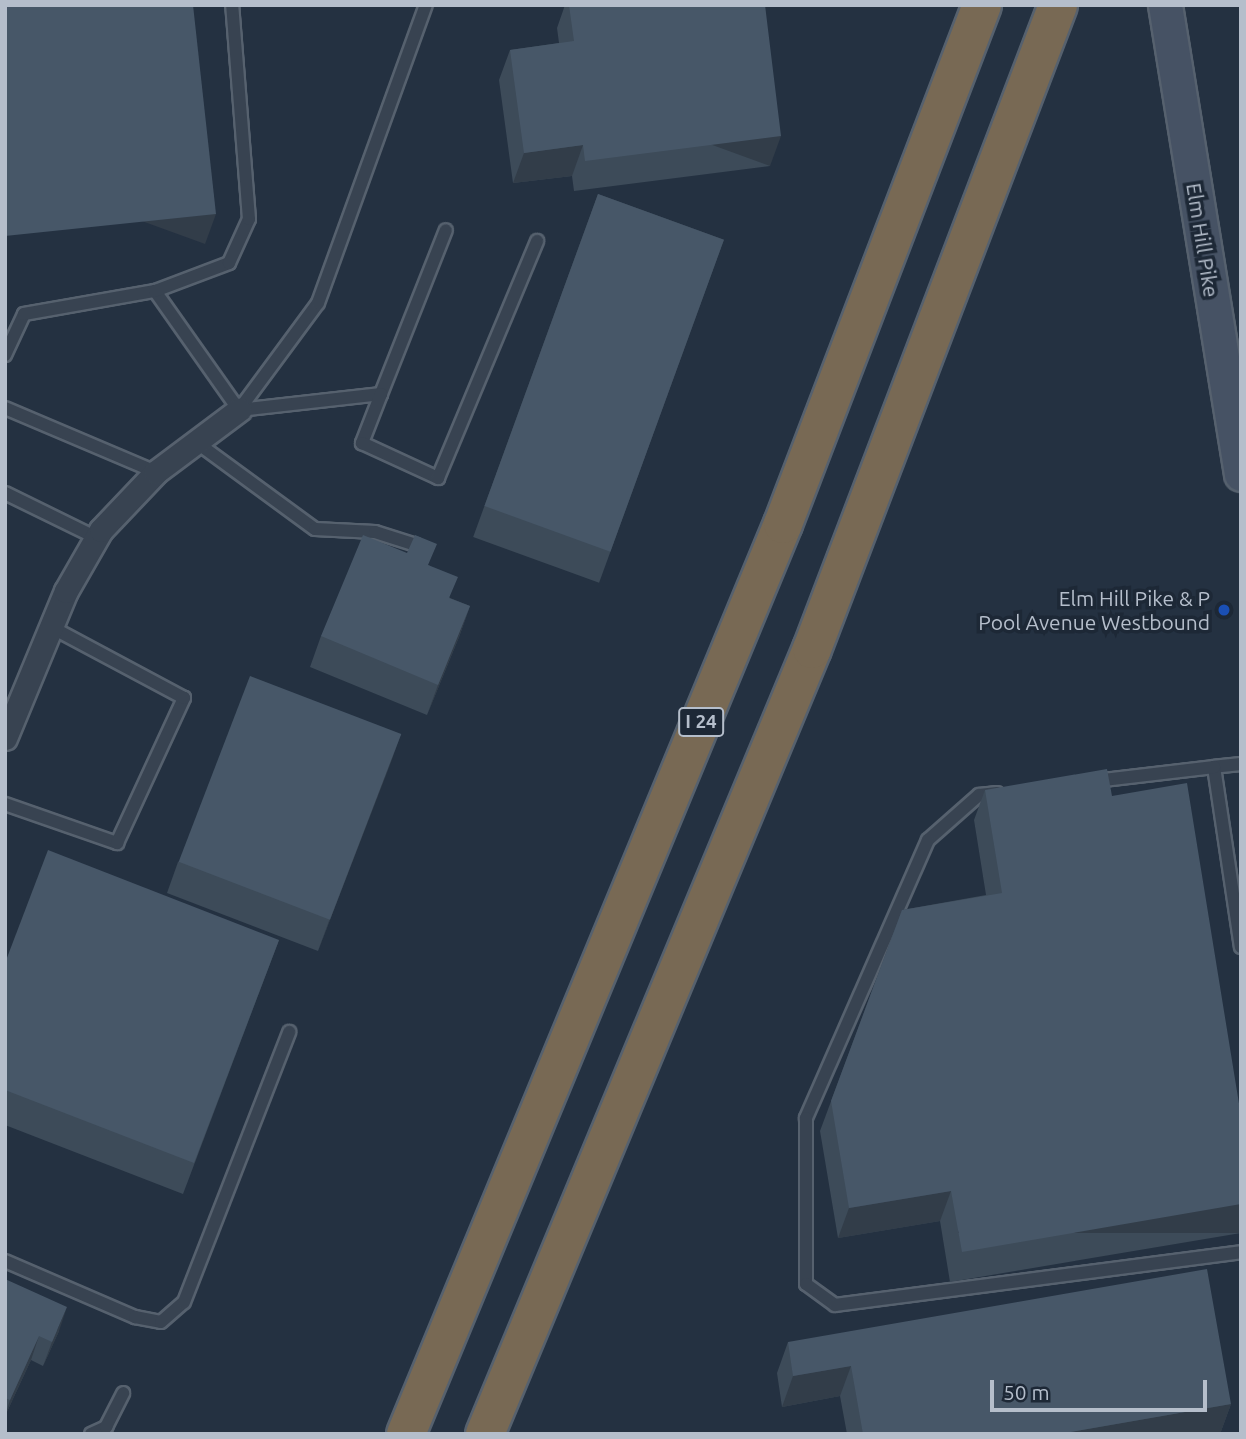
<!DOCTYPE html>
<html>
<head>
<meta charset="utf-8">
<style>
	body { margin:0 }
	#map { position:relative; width:1246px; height:1439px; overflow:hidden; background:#243141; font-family:Ubuntu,sans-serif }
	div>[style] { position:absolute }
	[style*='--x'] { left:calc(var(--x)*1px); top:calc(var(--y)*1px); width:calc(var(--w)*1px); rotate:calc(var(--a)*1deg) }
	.roads { filter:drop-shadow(2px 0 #56616e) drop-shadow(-2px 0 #56616e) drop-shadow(0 2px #56616e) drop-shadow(0 -2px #56616e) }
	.lane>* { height:12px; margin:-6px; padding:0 6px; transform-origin:6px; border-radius:6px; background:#384351 }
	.street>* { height:23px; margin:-11.5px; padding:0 11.5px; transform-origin:11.5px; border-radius:11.5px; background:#384351 }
	.secondary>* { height:33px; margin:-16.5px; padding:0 16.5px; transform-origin:16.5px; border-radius:16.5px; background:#465264 }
	.highway>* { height:38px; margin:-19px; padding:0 19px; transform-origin:19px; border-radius:19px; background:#786954 }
	.wall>* { inset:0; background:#3d4b59; transform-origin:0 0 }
	.shaded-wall>* { inset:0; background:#323d49; transform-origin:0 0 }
	.building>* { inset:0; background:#475768; transform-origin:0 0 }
	.dots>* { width:19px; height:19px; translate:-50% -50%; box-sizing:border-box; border:4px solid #1d2836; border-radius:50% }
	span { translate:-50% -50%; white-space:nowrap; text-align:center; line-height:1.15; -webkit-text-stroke:7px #1d2836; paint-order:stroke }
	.shield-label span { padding:2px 5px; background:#1d2836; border:2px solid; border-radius:5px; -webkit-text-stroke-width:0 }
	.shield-label { font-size:19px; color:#b5becb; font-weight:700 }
	.street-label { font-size:21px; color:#b5becb }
	.poi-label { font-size:21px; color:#b5becb }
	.right { translate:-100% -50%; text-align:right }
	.frame { position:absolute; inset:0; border:7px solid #b5becb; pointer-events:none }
	.scale { position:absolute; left:990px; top:1380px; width:217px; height:32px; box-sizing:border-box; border:4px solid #b5becb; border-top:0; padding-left:9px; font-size:21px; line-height:24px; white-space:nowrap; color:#b5becb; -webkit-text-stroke:5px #1d2836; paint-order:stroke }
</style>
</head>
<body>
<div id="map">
	<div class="roads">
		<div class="lane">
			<i style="--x:155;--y:291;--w:146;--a:54.8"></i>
			<i style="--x:5;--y:355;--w:45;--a:-65.1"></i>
			<i style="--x:24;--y:314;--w:133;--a:-10"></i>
			<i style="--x:155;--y:291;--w:79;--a:-20.7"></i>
			<i style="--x:229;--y:263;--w:48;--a:-65.6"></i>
			<i style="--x:249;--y:219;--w:215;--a:-94.5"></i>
			<i style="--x:381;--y:394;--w:176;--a:-68.4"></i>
			<i style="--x:5;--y:408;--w:164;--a:23"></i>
			<i style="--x:239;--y:410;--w:143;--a:-6.4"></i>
			<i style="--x:381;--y:394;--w:53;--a:111.2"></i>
			<i style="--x:362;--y:443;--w:84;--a:24.7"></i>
			<i style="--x:438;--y:478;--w:257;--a:-67.3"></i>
			<i style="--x:239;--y:410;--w:133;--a:-53.6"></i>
			<i style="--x:318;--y:303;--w:317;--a:-70.1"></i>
			<i style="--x:196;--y:442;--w:147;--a:36.2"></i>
			<i style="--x:315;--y:529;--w:60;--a:2.9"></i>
			<i style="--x:375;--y:532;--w:43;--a:17.6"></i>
			<i style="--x:5;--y:493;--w:102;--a:26.1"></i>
			<i style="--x:1241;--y:764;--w:27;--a:174"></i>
			<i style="--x:1214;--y:767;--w:182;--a:81.5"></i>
			<i style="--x:1095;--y:781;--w:120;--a:-6.7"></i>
			<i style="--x:997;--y:793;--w:18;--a:174"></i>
			<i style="--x:979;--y:795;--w:68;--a:138.6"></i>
			<i style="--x:928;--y:840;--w:304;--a:113.7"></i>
			<i style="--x:806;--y:1118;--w:166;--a:90"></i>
			<i style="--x:806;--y:1284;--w:36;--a:36"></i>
			<i style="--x:835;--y:1305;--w:409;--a:-7.4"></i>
			<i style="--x:5;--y:804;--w:119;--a:19.2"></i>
			<i style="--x:117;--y:843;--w:160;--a:-65.2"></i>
			<i style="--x:184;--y:698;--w:151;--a:-151.9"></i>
			<i style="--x:5;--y:1261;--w:142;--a:23.3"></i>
			<i style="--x:135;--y:1317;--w:26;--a:11"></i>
			<i style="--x:161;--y:1322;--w:30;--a:-41"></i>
			<i style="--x:184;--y:1302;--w:290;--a:-68.7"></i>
			<i style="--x:91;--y:1434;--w:17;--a:-25"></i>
			<i style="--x:106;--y:1427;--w:38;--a:-63"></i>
		</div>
		<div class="street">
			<i style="--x:5;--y:738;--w:159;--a:-67.5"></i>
			<i style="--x:66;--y:591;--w:70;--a:-60.2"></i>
			<i style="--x:101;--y:530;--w:80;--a:-46.5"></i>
			<i style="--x:156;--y:472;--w:104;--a:-36.8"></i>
		</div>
		<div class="secondary">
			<i style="--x:1165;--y:5;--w:475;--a:80.8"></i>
		</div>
		<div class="highway">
			<i style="--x:406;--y:1434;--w:985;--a:-67.5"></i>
			<i style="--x:783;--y:524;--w:556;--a:-69.02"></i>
			<i style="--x:485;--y:1434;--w:850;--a:-67.39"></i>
			<i style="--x:812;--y:649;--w:689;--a:-69.09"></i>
		</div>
	</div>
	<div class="wall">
		<i style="clip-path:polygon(565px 5px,765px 5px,770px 166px,574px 191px,572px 176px,513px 183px,499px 80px,510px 50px,559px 43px,557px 28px)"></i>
		<i style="left:598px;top:194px;width:134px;height:365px;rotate:20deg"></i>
		<i style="clip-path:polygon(429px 565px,450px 598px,470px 606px,459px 637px,427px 715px,310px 667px,321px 636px)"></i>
		<i style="clip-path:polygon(401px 734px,318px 951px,167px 893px,178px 862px)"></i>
		<i style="clip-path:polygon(985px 790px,1112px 796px,1241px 1116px,1241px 1233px,950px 1282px,940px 1221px,838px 1238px,820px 1131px,902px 910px,986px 895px,974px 820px)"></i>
		<i style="clip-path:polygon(279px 940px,183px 1194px,5px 1125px,5px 963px)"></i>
		<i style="clip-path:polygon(5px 1279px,59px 1331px,43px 1366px,31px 1360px,5px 1416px)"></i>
		<i style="clip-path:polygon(788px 1342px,1231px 1404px,1220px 1434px,847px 1434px,840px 1396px,782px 1407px,777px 1373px)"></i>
	</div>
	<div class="shaded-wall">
		<i style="left:781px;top:136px;width:32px;height:198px;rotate:110deg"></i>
		<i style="clip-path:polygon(583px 145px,572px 176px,513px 183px,524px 153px)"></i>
		<i style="left:216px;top:214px;width:32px;height:212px;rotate:110deg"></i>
		<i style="clip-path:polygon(470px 606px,459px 637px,427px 715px,438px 685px)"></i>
		<i style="clip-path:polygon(401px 734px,390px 765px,318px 951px,329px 921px)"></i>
		<i style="clip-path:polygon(951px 1191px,940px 1221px,838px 1238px,849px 1208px)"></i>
		<i style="left:1241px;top:1204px;width:29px;height:283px;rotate:90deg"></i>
		<i style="clip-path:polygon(67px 1307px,59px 1331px,43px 1366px,52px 1342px)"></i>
		<i style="clip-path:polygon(39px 1336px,31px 1360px,5px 1416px,10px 1400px)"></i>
		<i style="clip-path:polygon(851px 1366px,840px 1396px,782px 1407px,793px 1376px)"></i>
		<i style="clip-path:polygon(1231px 1404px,1220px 1434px,1059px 1434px)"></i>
	</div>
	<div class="building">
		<i style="clip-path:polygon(5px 5px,193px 5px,216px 214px,5px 236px)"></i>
		<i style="clip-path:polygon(569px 5px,765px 5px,781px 136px,585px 161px,583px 145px,524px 153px,510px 50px,574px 41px)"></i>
		<i style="left:598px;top:194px;width:134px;height:332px;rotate:20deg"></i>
		<i style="clip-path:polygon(363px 535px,407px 553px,415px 535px,437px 544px,428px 565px,458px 577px,449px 598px,470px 606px,438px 685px,321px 636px)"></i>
		<i style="left:250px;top:676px;width:162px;height:199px;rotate:21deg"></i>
		<i style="clip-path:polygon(1107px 769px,1112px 796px,1187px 783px,1241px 1116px,1241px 1204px,962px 1252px,951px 1191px,849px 1208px,831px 1101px,902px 910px,1002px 893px,985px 790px)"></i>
		<i style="clip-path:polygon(48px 850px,279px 940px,194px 1163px,5px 1090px,5px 963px)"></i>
		<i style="clip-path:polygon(1207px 1269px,1231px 1404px,1059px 1434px,863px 1434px,851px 1366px,793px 1376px,788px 1342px)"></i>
		<i style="clip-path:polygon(5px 1279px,67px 1307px,52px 1342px,39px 1336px,10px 1400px,5px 1398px)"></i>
	</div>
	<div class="dots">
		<i style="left:1224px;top:610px;background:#1a4fb4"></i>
	</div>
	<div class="shield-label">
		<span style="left:701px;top:722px">I 24</span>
	</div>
	<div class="street-label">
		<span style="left:1203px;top:240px;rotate:81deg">Elm Hill Pike</span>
	</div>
	<div class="poi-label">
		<span class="right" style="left:1210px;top:610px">Elm Hill Pike &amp; P<br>Pool Avenue Westbound</span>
	</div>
	<div class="frame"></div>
	<div class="scale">50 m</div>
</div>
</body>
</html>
